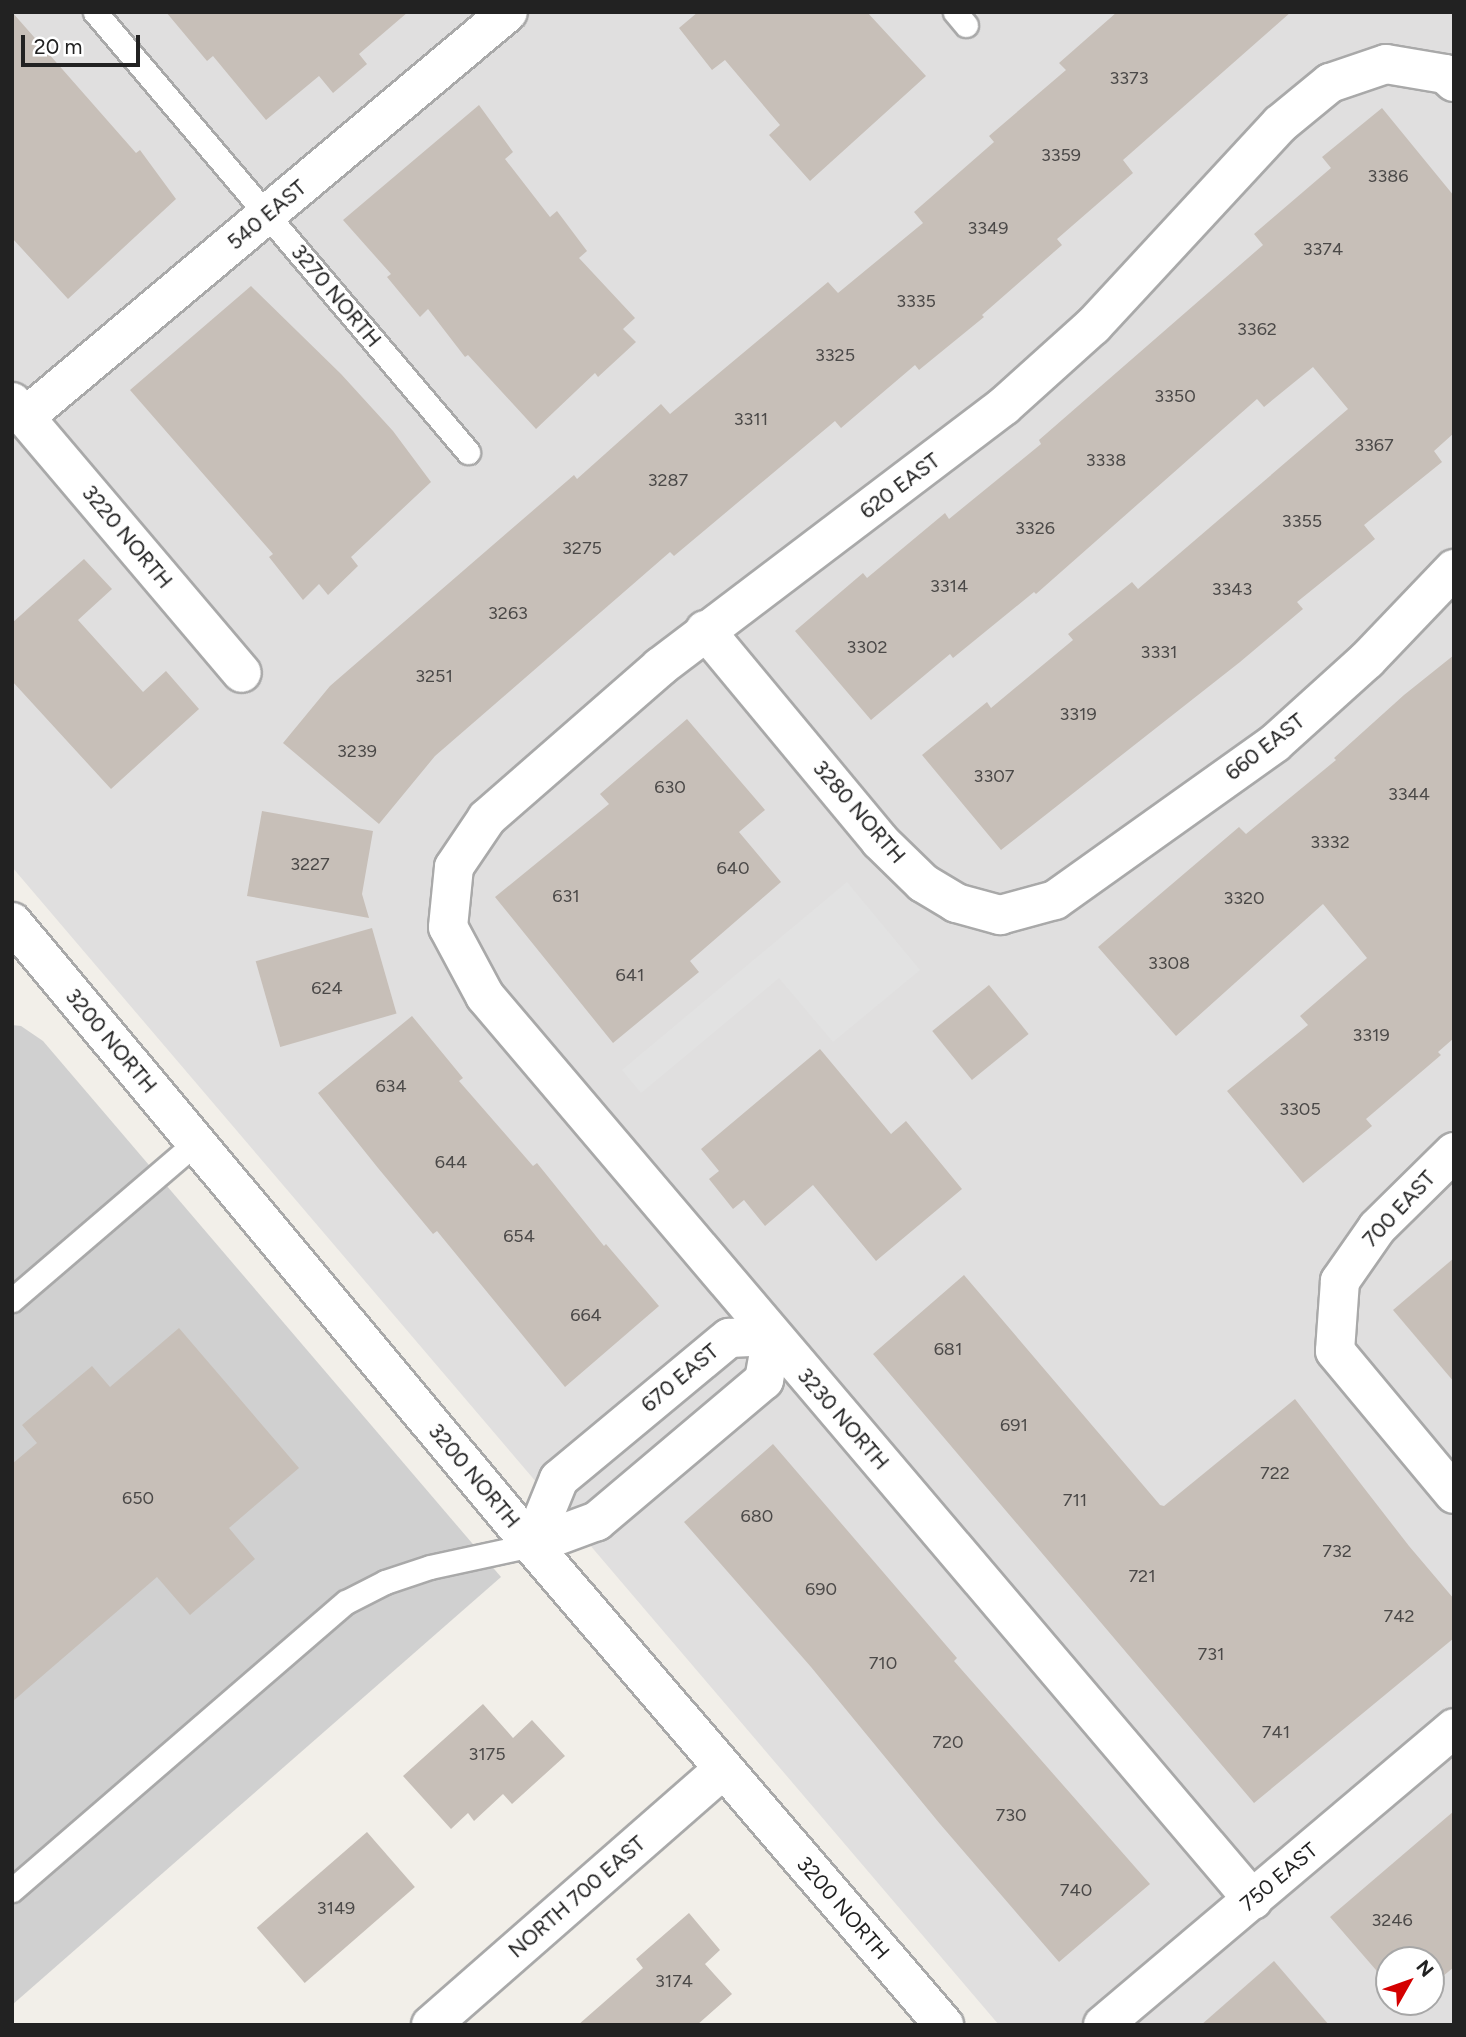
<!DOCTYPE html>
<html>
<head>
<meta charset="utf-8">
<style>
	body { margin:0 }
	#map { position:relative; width:1466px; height:2037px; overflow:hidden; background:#f2efe9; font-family:Figtree,sans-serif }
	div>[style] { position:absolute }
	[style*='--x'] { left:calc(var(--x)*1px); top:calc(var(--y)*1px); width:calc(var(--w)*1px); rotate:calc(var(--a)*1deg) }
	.residential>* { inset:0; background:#e0dfdf }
	.religious>* { inset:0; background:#d0d0d0 }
	.parking>* { inset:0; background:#e2e2e2 }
	.building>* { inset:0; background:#c7bfb8; transform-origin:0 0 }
	.roads { filter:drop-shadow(2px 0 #a9a9a9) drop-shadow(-2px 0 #a9a9a9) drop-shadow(0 2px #a9a9a9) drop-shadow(0 -2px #a9a9a9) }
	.service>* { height:23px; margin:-11.5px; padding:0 11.5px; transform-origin:11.5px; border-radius:11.5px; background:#fff }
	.minor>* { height:38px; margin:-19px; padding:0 19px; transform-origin:19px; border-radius:19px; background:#fff }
	.tertiary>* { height:38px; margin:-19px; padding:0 19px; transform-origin:19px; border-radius:19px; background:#fff }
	span { translate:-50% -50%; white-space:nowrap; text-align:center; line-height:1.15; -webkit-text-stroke:5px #fff; paint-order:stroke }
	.number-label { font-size:18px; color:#4b4948 }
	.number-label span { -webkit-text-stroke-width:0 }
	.street-label { font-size:21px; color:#222 }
	.frame { position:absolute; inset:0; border:14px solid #222; pointer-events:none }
	.north { position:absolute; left:1375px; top:1946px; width:70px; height:70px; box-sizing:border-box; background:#fff; border:2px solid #a7a7a7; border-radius:50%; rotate:50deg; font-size:19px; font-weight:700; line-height:28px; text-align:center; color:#222 }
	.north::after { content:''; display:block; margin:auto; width:24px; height:32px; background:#d40000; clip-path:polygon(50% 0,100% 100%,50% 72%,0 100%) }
	.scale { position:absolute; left:21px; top:35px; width:119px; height:32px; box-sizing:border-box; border:4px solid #222; border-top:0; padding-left:9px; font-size:21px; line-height:24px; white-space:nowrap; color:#222; -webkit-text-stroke:5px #fff; paint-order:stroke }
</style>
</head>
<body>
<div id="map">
	<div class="residential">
		<i style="clip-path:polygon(evenodd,12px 12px,1454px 12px,1454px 2025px,999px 2025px,12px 867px,12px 12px,1389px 1960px,1431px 1960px,1431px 2002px,1389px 2002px,1389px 1960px)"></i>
	</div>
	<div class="religious">
		<i style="clip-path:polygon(12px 1025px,21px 1026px,43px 1041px,501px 1577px,12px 2005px)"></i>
	</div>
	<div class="parking">
		<i style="clip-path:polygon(847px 882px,920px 970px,833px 1042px,779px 978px,641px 1093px,622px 1070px)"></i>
	</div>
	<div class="building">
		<i style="clip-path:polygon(12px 12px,136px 153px,140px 150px,176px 199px,68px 299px,12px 238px)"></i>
		<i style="clip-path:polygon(166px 12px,408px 12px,359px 54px,367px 64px,333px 93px,319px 76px,266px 120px,213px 56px,207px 61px)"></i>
		<i style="clip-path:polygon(698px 12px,867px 12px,926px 76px,810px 181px,769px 135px,780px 125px,725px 60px,712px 70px,679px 28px)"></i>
		<i style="clip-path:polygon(1117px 12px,1291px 12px,1123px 160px,1133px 173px,1057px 239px,1062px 245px,982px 315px,984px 317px,919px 370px,915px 365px,841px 428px,835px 421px,674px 556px,670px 552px,435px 756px,379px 824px,283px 743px,330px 686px,574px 475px,577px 479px,661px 404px,670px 414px,828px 282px,838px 293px,923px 223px,914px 212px,994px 142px,989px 136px,1066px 70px,1059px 63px)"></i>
		<i style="clip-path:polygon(479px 105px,513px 152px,505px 159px,550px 217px,557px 211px,587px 251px,579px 258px,635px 318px,623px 329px,636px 342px,598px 377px,595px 373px,536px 429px,468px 355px,465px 357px,428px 309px,420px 317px,387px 277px,391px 274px,343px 220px)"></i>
		<i style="clip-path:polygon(1382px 108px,1454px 196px,1454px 433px,1434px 451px,1442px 462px,1364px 525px,1375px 539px,1297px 602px,1303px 609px,1240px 662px,1001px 850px,922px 755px,987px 702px,991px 708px,1073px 640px,1068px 634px,1132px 582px,1138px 589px,1348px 409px,1313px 367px,1264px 407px,1257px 399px,1036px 594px,1034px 592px,953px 658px,950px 654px,871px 720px,795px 631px,863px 573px,867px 578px,945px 513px,949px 519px,1041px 444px,1039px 440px,1263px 245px,1254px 234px,1331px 168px,1322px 157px)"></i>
		<i style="clip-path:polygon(251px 286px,341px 374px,393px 431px,431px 482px,351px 557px,358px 566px,328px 595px,319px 584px,303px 600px,269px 557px,273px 554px,130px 390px)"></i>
		<i style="clip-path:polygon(84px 559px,112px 589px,78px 620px,143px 692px,166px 671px,199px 709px,111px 789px,12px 681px,12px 623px)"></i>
		<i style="clip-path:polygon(1454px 655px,1454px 1038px,1438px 1052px,1441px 1055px,1366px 1119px,1372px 1126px,1303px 1183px,1227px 1091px,1308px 1025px,1300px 1016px,1367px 958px,1323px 904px,1176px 1036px,1098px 947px,1239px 827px,1246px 834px,1336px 760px,1334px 758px,1404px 695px)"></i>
		<i style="clip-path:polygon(687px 719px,765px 810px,739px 832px,781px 882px,690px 961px,699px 972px,613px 1043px,495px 897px,609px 804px,600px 794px)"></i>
		<i style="clip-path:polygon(262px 811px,373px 831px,362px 894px,369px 918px,247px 896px)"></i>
		<i style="left:372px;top:928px;width:89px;height:121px;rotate:74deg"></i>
		<i style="left:989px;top:985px;width:63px;height:73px;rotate:51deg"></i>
		<i style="clip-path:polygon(412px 1016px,463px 1078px,459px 1081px,533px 1166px,537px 1163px,604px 1246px,606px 1244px,659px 1306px,565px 1387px,437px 1231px,433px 1234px,378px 1168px,318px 1093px)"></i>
		<i style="clip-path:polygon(820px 1049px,891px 1134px,906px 1121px,962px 1189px,876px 1261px,813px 1185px,765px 1226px,744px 1200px,733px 1209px,709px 1179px,719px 1171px,701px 1149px)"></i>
		<i style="clip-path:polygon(1454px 1258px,1454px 1382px,1393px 1310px)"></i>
		<i style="clip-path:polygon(964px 1275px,1160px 1505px,1164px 1506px,1295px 1399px,1409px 1546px,1454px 1599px,1454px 1638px,1254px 1803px,873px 1354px)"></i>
		<i style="clip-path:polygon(179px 1328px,299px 1468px,229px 1528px,255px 1559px,190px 1615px,157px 1577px,12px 1702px,12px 1464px,37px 1443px,22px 1425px,92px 1366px,110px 1387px)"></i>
		<i style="clip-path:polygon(773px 1444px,957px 1658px,954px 1661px,1150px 1884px,1059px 1962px,940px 1824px,811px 1667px,684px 1522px)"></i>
		<i style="clip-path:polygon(483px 1704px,513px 1738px,532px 1720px,565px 1756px,512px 1804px,503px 1794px,474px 1821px,468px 1813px,451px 1829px,403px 1776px)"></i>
		<i style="clip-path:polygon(1454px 1811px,1454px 1967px,1431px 1986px,1431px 1960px,1389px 1960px,1389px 1985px,1330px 1917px)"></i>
		<i style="left:367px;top:1832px;width:73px;height:146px;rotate:49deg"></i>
		<i style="clip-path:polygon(689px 1913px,720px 1950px,705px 1964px,732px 1994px,697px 2025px,578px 2025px,643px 1968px,636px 1959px)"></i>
		<i style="clip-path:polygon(1274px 1961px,1329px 2025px,1201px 2025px)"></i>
	</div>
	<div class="roads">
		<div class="service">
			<i style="--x:95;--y:12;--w:577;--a:49.71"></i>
			<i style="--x:955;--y:12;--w:17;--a:50"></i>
			<i style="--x:12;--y:1300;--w:241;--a:-40.6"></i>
			<i style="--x:12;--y:1890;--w:441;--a:-40.8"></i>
			<i style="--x:346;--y:1602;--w:44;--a:-27.1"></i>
			<i style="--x:385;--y:1582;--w:47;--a:-18.4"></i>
			<i style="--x:430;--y:1567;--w:104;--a:-12.2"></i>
		</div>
		<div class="minor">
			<i style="--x:12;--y:402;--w:355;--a:49.7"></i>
			<i style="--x:25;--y:417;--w:630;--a:-39.98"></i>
			<i style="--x:705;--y:630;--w:274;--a:50.3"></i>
			<i style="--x:880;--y:841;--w:60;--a:44.3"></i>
			<i style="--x:923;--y:883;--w:39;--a:31"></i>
			<i style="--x:956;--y:903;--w:46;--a:15.3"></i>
			<i style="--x:1000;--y:915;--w:57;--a:-15.3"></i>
			<i style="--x:1055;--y:900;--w:270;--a:-35.5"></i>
			<i style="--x:1275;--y:743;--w:124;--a:-42.1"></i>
			<i style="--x:1367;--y:660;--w:126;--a:-46.3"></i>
			<i style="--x:1454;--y:1152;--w:108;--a:135.4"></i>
			<i style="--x:1377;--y:1228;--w:65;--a:124.9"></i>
			<i style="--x:1340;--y:1281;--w:70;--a:94.1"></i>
			<i style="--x:1335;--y:1351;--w:186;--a:50.2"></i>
			<i style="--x:772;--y:1336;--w:45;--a:100.3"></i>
			<i style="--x:764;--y:1380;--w:219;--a:139.8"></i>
			<i style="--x:597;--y:1521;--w:69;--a:159.7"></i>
			<i style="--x:532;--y:1545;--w:71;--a:-67.8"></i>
			<i style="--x:559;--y:1479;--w:221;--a:-39.7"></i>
			<i style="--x:729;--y:1338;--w:43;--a:-2.7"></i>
			<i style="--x:1253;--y:1900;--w:1186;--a:-130.35"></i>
			<i style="--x:485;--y:996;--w:78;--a:-118.2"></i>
			<i style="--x:448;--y:927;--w:60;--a:-84.3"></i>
			<i style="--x:454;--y:867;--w:59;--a:-56"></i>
			<i style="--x:487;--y:818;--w:230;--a:-41.1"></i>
			<i style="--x:660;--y:667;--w:432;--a:-37.2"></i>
			<i style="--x:1004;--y:406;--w:120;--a:-42"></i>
			<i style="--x:1093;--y:326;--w:275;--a:-47.2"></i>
			<i style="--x:1280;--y:124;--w:65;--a:-39.4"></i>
			<i style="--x:1330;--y:83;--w:59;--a:-18.7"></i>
			<i style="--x:1386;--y:64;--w:60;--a:9.6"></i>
			<i style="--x:1445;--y:74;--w:12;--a:42"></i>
			<i style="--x:431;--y:2025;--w:388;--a:-41.2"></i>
			<i style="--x:1103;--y:2025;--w:460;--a:-40.2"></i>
		</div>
		<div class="tertiary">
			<i style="--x:12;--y:922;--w:811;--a:50.15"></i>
			<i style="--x:532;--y:1545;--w:633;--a:49.36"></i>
		</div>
	</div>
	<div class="number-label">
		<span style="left:1129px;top:78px">3373</span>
		<span style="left:1061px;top:155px">3359</span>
		<span style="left:1388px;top:176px">3386</span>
		<span style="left:988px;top:228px">3349</span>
		<span style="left:1323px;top:249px">3374</span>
		<span style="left:916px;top:301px">3335</span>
		<span style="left:1257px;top:329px">3362</span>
		<span style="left:835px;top:355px">3325</span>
		<span style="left:1175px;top:396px">3350</span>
		<span style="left:751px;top:419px">3311</span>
		<span style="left:1374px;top:445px">3367</span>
		<span style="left:1106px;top:460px">3338</span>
		<span style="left:668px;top:480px">3287</span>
		<span style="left:1302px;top:521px">3355</span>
		<span style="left:1035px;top:528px">3326</span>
		<span style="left:582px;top:548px">3275</span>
		<span style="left:949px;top:586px">3314</span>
		<span style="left:1232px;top:589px">3343</span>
		<span style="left:508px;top:613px">3263</span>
		<span style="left:867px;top:647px">3302</span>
		<span style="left:1159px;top:652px">3331</span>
		<span style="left:434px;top:676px">3251</span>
		<span style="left:1078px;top:714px">3319</span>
		<span style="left:357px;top:751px">3239</span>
		<span style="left:994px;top:776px">3307</span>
		<span style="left:670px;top:787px">630</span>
		<span style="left:1409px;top:794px">3344</span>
		<span style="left:1330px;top:842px">3332</span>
		<span style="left:310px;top:864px">3227</span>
		<span style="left:733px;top:868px">640</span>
		<span style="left:566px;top:896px">631</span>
		<span style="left:1244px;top:898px">3320</span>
		<span style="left:1169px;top:963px">3308</span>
		<span style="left:630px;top:975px">641</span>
		<span style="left:327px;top:988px">624</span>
		<span style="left:1371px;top:1035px">3319</span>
		<span style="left:391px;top:1086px">634</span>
		<span style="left:1300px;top:1109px">3305</span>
		<span style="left:451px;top:1162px">644</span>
		<span style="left:519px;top:1236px">654</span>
		<span style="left:586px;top:1315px">664</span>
		<span style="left:948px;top:1349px">681</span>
		<span style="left:1014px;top:1425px">691</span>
		<span style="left:1275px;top:1473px">722</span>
		<span style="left:138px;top:1498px">650</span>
		<span style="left:1075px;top:1500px">711</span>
		<span style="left:757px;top:1516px">680</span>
		<span style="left:1337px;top:1551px">732</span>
		<span style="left:1142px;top:1576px">721</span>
		<span style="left:821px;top:1589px">690</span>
		<span style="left:1399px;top:1616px">742</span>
		<span style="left:1211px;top:1654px">731</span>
		<span style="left:883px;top:1663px">710</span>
		<span style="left:1276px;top:1732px">741</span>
		<span style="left:948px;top:1742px">720</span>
		<span style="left:487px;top:1754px">3175</span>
		<span style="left:1011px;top:1815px">730</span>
		<span style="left:1076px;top:1890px">740</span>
		<span style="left:336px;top:1908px">3149</span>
		<span style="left:1392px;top:1920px">3246</span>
		<span style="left:674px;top:1981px">3174</span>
	</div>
	<div class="street-label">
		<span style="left:267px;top:215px;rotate:-40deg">540 EAST</span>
		<span style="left:336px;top:296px;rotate:50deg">3270 NORTH</span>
		<span style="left:900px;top:486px;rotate:-37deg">620 EAST</span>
		<span style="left:127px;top:537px;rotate:50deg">3220 NORTH</span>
		<span style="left:1265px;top:747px;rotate:-38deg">660 EAST</span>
		<span style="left:859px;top:812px;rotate:49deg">3280 NORTH</span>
		<span style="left:111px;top:1041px;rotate:50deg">3200 NORTH</span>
		<span style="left:1399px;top:1209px;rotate:-47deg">700 EAST</span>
		<span style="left:680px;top:1378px;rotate:-40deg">670 EAST</span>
		<span style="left:843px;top:1419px;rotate:49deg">3230 NORTH</span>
		<span style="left:474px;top:1476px;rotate:50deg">3200 NORTH</span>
		<span style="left:1279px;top:1877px;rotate:-40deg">750 EAST</span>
		<span style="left:577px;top:1897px;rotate:-41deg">NORTH 700 EAST</span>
		<span style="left:843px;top:1908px;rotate:49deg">3200 NORTH</span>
	</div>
	<div class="frame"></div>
	<div class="north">N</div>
	<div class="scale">20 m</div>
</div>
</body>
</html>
